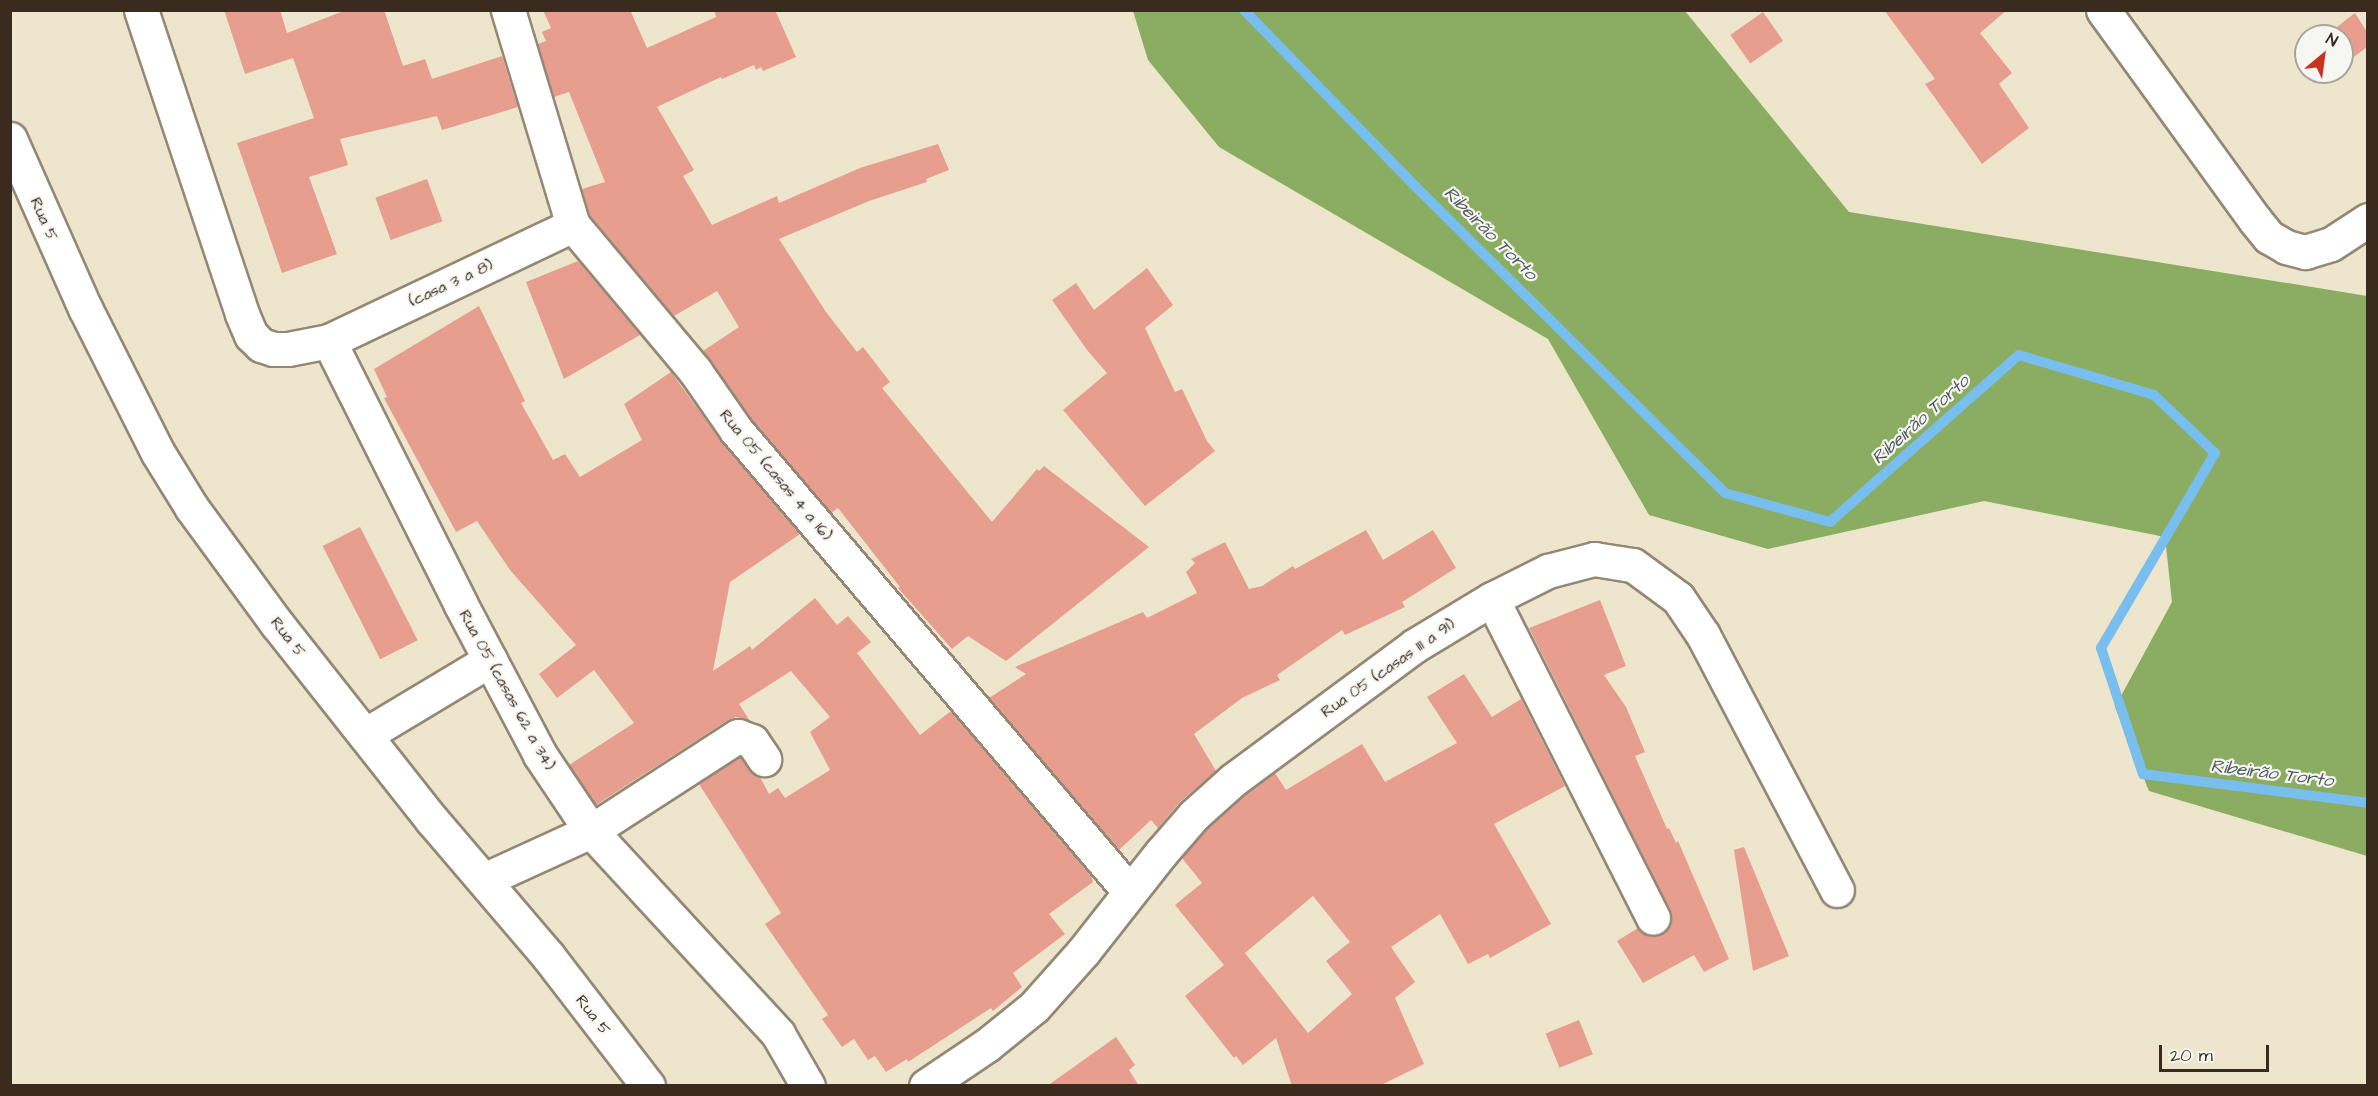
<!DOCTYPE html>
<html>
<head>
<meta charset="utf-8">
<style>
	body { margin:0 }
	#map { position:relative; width:2378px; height:1096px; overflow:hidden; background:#ede6cc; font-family:"Architects Daughter",sans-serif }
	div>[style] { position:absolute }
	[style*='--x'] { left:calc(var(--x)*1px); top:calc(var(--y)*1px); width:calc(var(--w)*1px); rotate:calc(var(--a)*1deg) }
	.forest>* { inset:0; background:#8bad61 }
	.stream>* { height:10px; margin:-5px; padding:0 5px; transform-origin:5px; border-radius:5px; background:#78beef }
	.building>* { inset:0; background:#e79e8e; transform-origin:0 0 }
	.roads { filter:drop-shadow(2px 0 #948875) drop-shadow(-2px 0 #948875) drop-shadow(0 2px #948875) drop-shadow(0 -2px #948875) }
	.minor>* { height:33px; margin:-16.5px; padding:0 16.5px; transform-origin:16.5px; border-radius:16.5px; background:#fff }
	.tertiary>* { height:33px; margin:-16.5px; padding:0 16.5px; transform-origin:16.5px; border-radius:16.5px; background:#fff }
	span { translate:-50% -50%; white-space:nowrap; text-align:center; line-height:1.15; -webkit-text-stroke:4.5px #f6f6f2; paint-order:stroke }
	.street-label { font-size:16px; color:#3b2a1e }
	.water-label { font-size:18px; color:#4d565d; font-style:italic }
	.frame { position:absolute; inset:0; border:12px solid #3b2a1e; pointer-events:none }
	.north { position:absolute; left:2294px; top:24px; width:60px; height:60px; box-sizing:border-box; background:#f6f6f2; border:2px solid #aba49d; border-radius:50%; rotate:29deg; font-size:16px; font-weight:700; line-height:24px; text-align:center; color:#3b2a1e }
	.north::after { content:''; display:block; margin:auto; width:21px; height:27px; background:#c8321e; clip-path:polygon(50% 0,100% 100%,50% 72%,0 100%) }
	.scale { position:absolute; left:2159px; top:1045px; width:110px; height:27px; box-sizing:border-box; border:3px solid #3b2a1e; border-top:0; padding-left:8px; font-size:18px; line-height:21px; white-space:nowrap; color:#3b2a1e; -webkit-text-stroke:4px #f6f6f2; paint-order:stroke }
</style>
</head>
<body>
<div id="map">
	<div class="forest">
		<i style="clip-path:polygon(1133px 11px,1685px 11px,1849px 212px,2367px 296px,2367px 856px,2149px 791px,2115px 707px,2172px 602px,2165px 537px,1984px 501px,1768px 549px,1649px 515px,1548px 339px,1219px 147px,1148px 60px)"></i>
	</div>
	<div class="stream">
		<i style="--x:1244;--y:10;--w:245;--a:45.8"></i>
		<i style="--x:1415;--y:186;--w:436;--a:44.7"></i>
		<i style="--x:1725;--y:493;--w:109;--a:15.4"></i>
		<i style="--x:1830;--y:522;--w:252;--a:-41.5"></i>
		<i style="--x:2019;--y:355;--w:141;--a:16.5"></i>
		<i style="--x:2154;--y:395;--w:84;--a:43.6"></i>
		<i style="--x:2215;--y:453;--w:226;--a:120.3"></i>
		<i style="--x:2101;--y:648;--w:133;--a:71.6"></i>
		<i style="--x:2143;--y:774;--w:227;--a:7.3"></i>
	</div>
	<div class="building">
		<i style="clip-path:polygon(224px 10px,280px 10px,287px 33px,346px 10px,384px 10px,403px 66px,425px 59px,432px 79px,502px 56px,518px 107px,442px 130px,437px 116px,340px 139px,348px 165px,309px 177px,337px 254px,282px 273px,237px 143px,314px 118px,293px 58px,245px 74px)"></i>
		<i style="clip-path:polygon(543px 10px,630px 10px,647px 48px,716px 17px,714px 10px,775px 10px,796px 57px,763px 71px,761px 67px,756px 70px,754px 65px,722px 79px,721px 77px,657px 107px,694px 170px,683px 176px,712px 225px,777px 196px,779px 203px,860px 168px,938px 144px,949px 170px,926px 179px,927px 182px,869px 201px,779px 239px,826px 312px,857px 352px,863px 347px,890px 382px,882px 388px,992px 522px,1037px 469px,1039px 471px,1044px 466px,1149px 547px,1006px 661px,968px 636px,952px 649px,898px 588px,900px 587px,838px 508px,831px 513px,751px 419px,703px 351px,739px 327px,717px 291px,674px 316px,590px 216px,582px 189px,605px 182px,569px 92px,554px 97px,538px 44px,546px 41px,542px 32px,551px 28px)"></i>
		<i style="clip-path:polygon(1884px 10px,2007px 10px,1980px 33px,2012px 73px,1999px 84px,2029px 128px,1982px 164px,1925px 84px,1935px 79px)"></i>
		<i style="left:1763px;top:12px;width:35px;height:40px;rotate:55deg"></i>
		<i style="clip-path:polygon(2355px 13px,2367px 32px,2367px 47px,2346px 63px,2342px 58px,2342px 36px,2325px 36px)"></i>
		<i style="left:427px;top:179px;width:45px;height:55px;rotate:70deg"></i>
		<i style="clip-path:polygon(578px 261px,640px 335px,564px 379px,526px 282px)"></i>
		<i style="clip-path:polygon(1147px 268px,1173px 305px,1145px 328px,1175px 392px,1182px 389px,1207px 441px,1215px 451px,1145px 506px,1063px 410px,1107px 373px,1087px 350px,1052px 300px,1076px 283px,1094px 310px)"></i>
		<i style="clip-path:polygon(479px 306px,525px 401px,521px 403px,553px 460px,565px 454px,580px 477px,642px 440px,624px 404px,671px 372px,722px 442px,800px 534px,730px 582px,713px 671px,750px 646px,752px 650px,815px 598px,837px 625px,848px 616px,871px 642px,857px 653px,920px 735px,951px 711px,1091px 876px,1093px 882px,1049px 914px,1065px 934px,1013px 973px,1022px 987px,993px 1011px,991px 1008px,908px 1062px,907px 1059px,886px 1072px,875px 1056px,868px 1060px,854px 1039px,842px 1047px,822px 1019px,828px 1015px,765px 924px,781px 913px,699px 784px,740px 757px,749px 770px,760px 777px,769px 794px,778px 788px,785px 798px,830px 770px,810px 732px,830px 717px,791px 671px,739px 704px,750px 721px,736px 717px,728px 720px,596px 805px,569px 765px,634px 723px,594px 670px,557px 698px,539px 674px,576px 645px,510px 570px,477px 521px,456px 532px,384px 398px,387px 397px,374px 369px)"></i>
		<i style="left:360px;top:527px;width:127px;height:42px;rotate:63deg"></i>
		<i style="clip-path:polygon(1366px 530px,1383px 560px,1433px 530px,1456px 568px,1402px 602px,1405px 607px,1345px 635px,1342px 630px,1277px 675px,1280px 680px,1242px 698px,1194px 734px,1216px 771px,1181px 801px,1158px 828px,1151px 820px,1119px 850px,989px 698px,1026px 674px,1015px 667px,1143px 612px,1147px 618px,1197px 593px,1186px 572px,1195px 563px,1191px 559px,1225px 542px,1249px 589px,1262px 586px,1293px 566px,1295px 569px)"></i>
		<i style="clip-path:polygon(1600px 600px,1626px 666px,1604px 675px,1626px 707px,1645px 752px,1635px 756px,1667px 829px,1669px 828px,1676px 843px,1678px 841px,1729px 959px,1704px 972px,1694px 955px,1643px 983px,1617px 941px,1638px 928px,1651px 937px,1662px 934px,1669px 928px,1672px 920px,1670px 910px,1529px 628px)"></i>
		<i style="clip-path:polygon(evenodd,1464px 674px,1492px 717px,1521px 699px,1565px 786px,1494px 824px,1551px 924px,1490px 958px,1488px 954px,1468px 964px,1440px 914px,1391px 947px,1415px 982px,1395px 998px,1424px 1064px,1379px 1086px,1292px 1086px,1276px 1038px,1243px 1065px,1236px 1056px,1234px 1058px,1185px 996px,1224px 965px,1175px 905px,1202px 883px,1182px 858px,1207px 828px,1245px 795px,1275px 773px,1286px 790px,1362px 744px,1385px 782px,1457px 743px,1427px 697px,1464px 674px,1313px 896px,1350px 942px,1326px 961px,1352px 994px,1308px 1033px,1245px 953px,1313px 896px)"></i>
		<i style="clip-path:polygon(1744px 847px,1789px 956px,1753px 971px,1734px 850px)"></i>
		<i style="left:1579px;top:1020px;width:37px;height:36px;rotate:68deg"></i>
		<i style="clip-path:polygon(1116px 1037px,1135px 1065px,1129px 1070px,1139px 1086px,1047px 1086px)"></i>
	</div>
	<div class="roads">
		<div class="minor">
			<i style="--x:141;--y:10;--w:320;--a:71.6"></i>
			<i style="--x:242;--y:314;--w:23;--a:67"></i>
			<i style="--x:251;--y:335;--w:14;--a:45"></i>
			<i style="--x:261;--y:345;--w:13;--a:18"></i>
			<i style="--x:273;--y:349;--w:15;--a:0"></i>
			<i style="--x:288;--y:349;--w:42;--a:-11"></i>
			<i style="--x:329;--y:341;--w:270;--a:-25.4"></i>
			<i style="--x:508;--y:10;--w:225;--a:73.2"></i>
			<i style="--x:573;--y:225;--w:190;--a:50.1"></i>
			<i style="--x:695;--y:371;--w:72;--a:55.2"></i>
			<i style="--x:736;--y:430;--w:606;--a:49.55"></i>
			<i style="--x:2103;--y:10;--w:259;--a:54.1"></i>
			<i style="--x:2255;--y:220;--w:22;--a:51"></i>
			<i style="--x:2269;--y:237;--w:20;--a:30"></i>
			<i style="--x:2286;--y:247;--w:20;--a:15"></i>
			<i style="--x:2305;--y:252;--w:27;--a:-17"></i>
			<i style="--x:2331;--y:244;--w:44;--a:-33"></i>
			<i style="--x:329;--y:341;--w:293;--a:63.4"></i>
			<i style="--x:460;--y:603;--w:172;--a:62.2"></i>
			<i style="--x:540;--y:755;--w:92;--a:56.1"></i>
			<i style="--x:591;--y:831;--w:276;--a:47.3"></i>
			<i style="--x:778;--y:1034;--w:60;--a:60"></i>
			<i style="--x:1492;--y:599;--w:357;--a:63.2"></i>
			<i style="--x:365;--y:735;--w:146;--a:-31"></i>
			<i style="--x:484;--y:880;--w:118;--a:-24.6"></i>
			<i style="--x:591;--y:831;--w:175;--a:-32.9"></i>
			<i style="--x:738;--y:736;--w:15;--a:20"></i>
			<i style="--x:752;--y:741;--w:22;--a:56"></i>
			<i style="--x:926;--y:1086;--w:73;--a:-33.9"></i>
			<i style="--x:987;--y:1045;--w:60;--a:-39"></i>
			<i style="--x:1034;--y:1007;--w:74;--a:-48.3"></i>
			<i style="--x:1083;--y:952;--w:126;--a:-51.8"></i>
			<i style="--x:1161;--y:853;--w:50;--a:-49"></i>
			<i style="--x:1194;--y:815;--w:52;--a:-41.9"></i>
			<i style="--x:1233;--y:780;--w:225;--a:-36.5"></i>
			<i style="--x:1414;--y:646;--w:91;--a:-31.1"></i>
			<i style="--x:1492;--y:599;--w:63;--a:-26.6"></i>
			<i style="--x:1548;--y:571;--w:48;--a:-14.6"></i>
			<i style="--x:1594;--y:559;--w:39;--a:9"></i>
			<i style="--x:1633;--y:565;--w:56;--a:36.3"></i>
			<i style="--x:1678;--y:598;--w:45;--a:56"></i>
			<i style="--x:1703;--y:635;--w:288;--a:62.3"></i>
		</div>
		<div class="tertiary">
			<i style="--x:10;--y:139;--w:185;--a:66.1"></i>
			<i style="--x:85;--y:308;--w:162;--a:63.3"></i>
			<i style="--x:158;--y:453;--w:65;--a:58.3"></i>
			<i style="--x:192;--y:508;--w:144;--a:53.8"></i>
			<i style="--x:277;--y:624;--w:250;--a:51.7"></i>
			<i style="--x:432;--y:820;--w:179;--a:49.5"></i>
			<i style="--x:548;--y:956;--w:164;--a:52.4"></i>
		</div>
	</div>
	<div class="street-label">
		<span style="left:44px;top:219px;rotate:66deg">Rua 5</span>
		<span style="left:451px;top:283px;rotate:-25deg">(casa 3 a 8)</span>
		<span style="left:776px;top:475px;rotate:50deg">Rua 05 (casas 4 a 16)</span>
		<span style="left:288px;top:637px;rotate:52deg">Rua 5</span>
		<span style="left:1388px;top:668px;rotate:-35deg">Rua 05 (casas 111 a 91)</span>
		<span style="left:507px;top:690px;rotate:61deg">Rua 05 (casas 62 a 34)</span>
		<span style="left:593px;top:1015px;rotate:52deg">Rua 5</span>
	</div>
	<div class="water-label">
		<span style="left:1490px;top:234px;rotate:45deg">Ribeirão Torto</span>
		<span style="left:1921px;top:420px;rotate:-42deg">Ribeirão Torto</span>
		<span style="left:2272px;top:774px;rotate:7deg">Ribeirão Torto</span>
	</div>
	<div class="frame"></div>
	<div class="north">N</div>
	<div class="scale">20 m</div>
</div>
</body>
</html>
